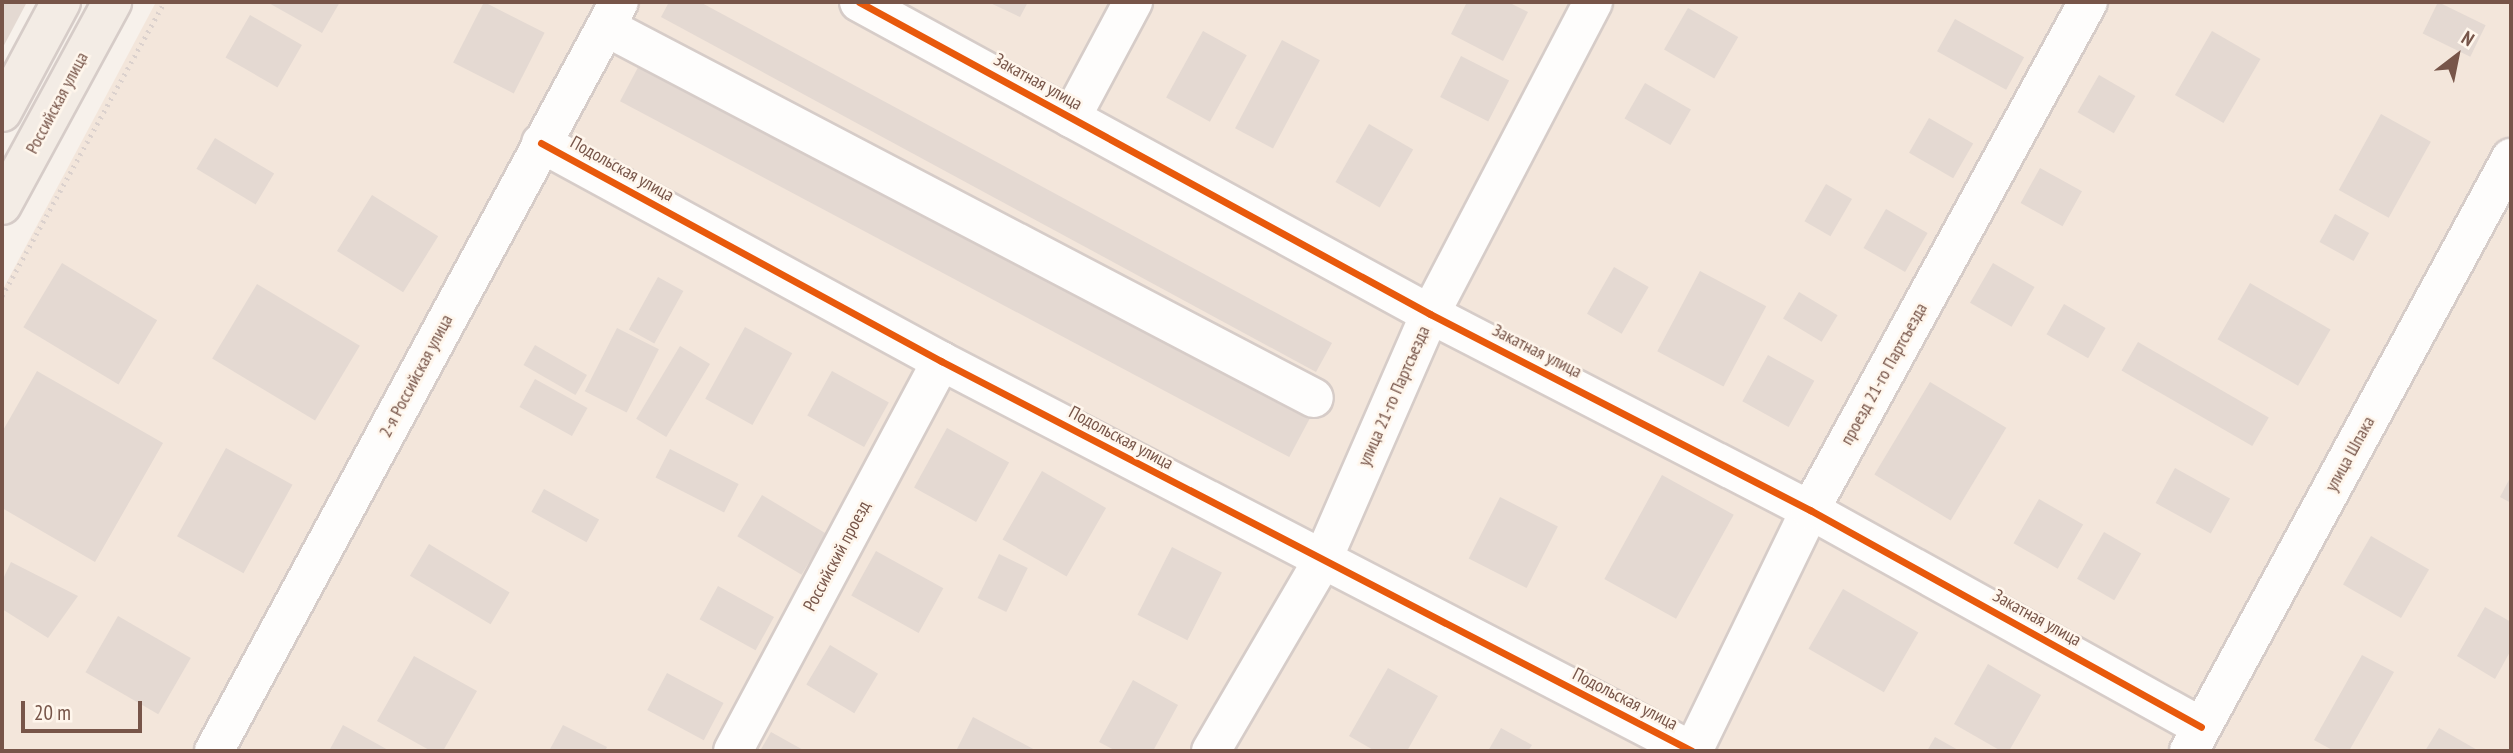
<!DOCTYPE html>
<html>
<head>
<meta charset="utf-8">
<style>
	body { margin:0 }
	#map { position:relative; width:2513px; height:753px; overflow:hidden; background:#f7f1eb; font-family:"PT Sans Narrow",sans-serif }
	div>[style] { position:absolute }
	[style*='--x'] { left:calc(var(--x)*1px); top:calc(var(--y)*1px); width:calc(var(--w)*1px); rotate:calc(var(--a)*1deg) }
	.residential>* { inset:0; background:#f3e6db }
	.building>* { inset:0; background:#e4d9d2; transform-origin:0 0 }
	.path>* { height:4.5px; margin-top:-2.25px; transform-origin:0; background:repeating-linear-gradient(90deg,#dbd1cd 0 2px,transparent 0 7px) }
	.roads { filter:drop-shadow(2px 0 #d6ccc8) drop-shadow(-2px 0 #d6ccc8) drop-shadow(0 2px #d6ccc8) drop-shadow(0 -2px #d6ccc8) }
	.minor>* { height:38px; margin:-19px; padding:0 19px; transform-origin:19px; border-radius:19px; background:#fefdfc }
	.major>* { height:38px; margin:-19px; padding:0 19px; transform-origin:19px; border-radius:19px; background:#f3ece5 }
	.cycleway>* { height:7px; margin:-3.5px; padding:0 3.5px; transform-origin:3.5px; border-radius:3.5px; background:#e8590c }
	span { translate:-50% -50%; white-space:nowrap; text-align:center; line-height:1.15; -webkit-text-stroke:5px #fff6ec; paint-order:stroke }
	.street-label { font-size:18px; color:#775549 }
	.frame { position:absolute; inset:0; border:4px solid #775549; pointer-events:none }
	.north { position:absolute; left:2422px; top:21px; width:70px; height:70px; -webkit-text-stroke:5px #fff6ec; paint-order:stroke; rotate:32deg; font-size:19px; font-weight:700; line-height:28px; text-align:center; color:#775549 }
	.north::after { content:''; display:block; margin:auto; width:24px; height:32px; background:#775549; clip-path:polygon(50% 0,100% 100%,50% 72%,0 100%) }
	.scale { position:absolute; left:21px; top:701px; width:121px; height:32px; box-sizing:border-box; border:4px solid #775549; border-top:0; padding-left:9px; font-size:21px; line-height:24px; white-space:nowrap; color:#775549; -webkit-text-stroke:5px #fff6ec; paint-order:stroke }
</style>
</head>
<body>
<div id="map">
	<div class="residential">
		<i style="clip-path:polygon(156px 2px,2511px 2px,2511px 751px,2px 751px,2px 291px)"></i>
	</div>
	<div class="building">
		<i style="clip-path:polygon(2px 2px,27px 2px,2px 49px)"></i>
		<i style="clip-path:polygon(267px 2px,340px 2px,322px 33px)"></i>
		<i style="left:484px;top:2px;width:68px;height:68px;rotate:27deg"></i>
		<i style="clip-path:polygon(669px 2px,700px 2px,1332px 343px,1316px 372px,661px 17px)"></i>
		<i style="clip-path:polygon(988px 2px,1028px 2px,1020px 17px)"></i>
		<i style="clip-path:polygon(1467px 2px,1508px 2px,1528px 12px,1503px 61px,1451px 34px)"></i>
		<i style="left:2438px;top:2px;width:53px;height:35px;rotate:26deg"></i>
		<i style="left:1688px;top:8px;width:58px;height:48px;rotate:30deg"></i>
		<i style="left:250px;top:15px;width:60px;height:49px;rotate:30deg"></i>
		<i style="left:1955px;top:19px;width:79px;height:37px;rotate:29deg"></i>
		<i style="left:1203px;top:31px;width:50px;height:76px;rotate:29deg"></i>
		<i style="left:2212px;top:31px;width:56px;height:74px;rotate:30deg"></i>
		<i style="left:1282px;top:40px;width:43px;height:100px;rotate:28deg"></i>
		<i style="left:1461px;top:56px;width:54px;height:46px;rotate:27deg"></i>
		<i style="left:643px;top:58px;width:758px;height:49px;rotate:28deg"></i>
		<i style="left:2099px;top:75px;width:42px;height:43px;rotate:30deg"></i>
		<i style="left:1645px;top:83px;width:53px;height:41px;rotate:30deg"></i>
		<i style="left:2381px;top:114px;width:57px;height:87px;rotate:29deg"></i>
		<i style="left:1929px;top:118px;width:51px;height:40px;rotate:30deg"></i>
		<i style="left:1369px;top:124px;width:51px;height:67px;rotate:30deg"></i>
		<i style="left:215px;top:138px;width:69px;height:36px;rotate:31deg"></i>
		<i style="left:2040px;top:168px;width:48px;height:40px;rotate:29deg"></i>
		<i style="left:1826px;top:184px;width:30px;height:43px;rotate:30deg"></i>
		<i style="left:372px;top:195px;width:78px;height:66px;rotate:32deg"></i>
		<i style="left:1886px;top:209px;width:48px;height:45px;rotate:30deg"></i>
		<i style="left:2335px;top:214px;width:39px;height:32px;rotate:29deg"></i>
		<i style="left:62px;top:263px;width:111px;height:75px;rotate:31deg"></i>
		<i style="left:1993px;top:263px;width:48px;height:46px;rotate:30deg"></i>
		<i style="left:1614px;top:267px;width:40px;height:54px;rotate:30deg"></i>
		<i style="left:1700px;top:271px;width:75px;height:91px;rotate:28deg"></i>
		<i style="left:658px;top:277px;width:29px;height:60px;rotate:29deg"></i>
		<i style="left:2250px;top:283px;width:93px;height:65px;rotate:30deg"></i>
		<i style="left:257px;top:284px;width:120px;height:87px;rotate:31deg"></i>
		<i style="left:1799px;top:292px;width:45px;height:31px;rotate:31deg"></i>
		<i style="left:2064px;top:304px;width:48px;height:35px;rotate:30deg"></i>
		<i style="left:745px;top:327px;width:54px;height:82px;rotate:29deg"></i>
		<i style="left:617px;top:328px;width:47px;height:71px;rotate:27deg"></i>
		<i style="left:2138px;top:342px;width:151px;height:33px;rotate:30deg"></i>
		<i style="left:535px;top:345px;width:60px;height:23px;rotate:30deg"></i>
		<i style="left:680px;top:346px;width:35px;height:85px;rotate:31deg"></i>
		<i style="left:1768px;top:355px;width:53px;height:53px;rotate:29deg"></i>
		<i style="clip-path:polygon(37px 371px,163px 443px,95px 562px,2px 508px,2px 432px)"></i>
		<i style="left:832px;top:371px;width:65px;height:51px;rotate:29deg"></i>
		<i style="left:535px;top:379px;width:60px;height:32px;rotate:29deg"></i>
		<i style="left:1930px;top:382px;width:89px;height:108px;rotate:31deg"></i>
		<i style="left:947px;top:428px;width:71px;height:68px;rotate:29deg"></i>
		<i style="left:226px;top:448px;width:76px;height:101px;rotate:29deg"></i>
		<i style="left:670px;top:449px;width:77px;height:32px;rotate:27deg"></i>
		<i style="left:2175px;top:468px;width:63px;height:40px;rotate:29deg"></i>
		<i style="left:1042px;top:471px;width:74px;height:79px;rotate:30deg"></i>
		<i style="left:1662px;top:475px;width:82px;height:119px;rotate:29deg"></i>
		<i style="clip-path:polygon(2511px 476px,2511px 503px,2500px 497px)"></i>
		<i style="left:544px;top:489px;width:63px;height:26px;rotate:29deg"></i>
		<i style="left:762px;top:495px;width:75px;height:48px;rotate:31deg"></i>
		<i style="left:1500px;top:497px;width:65px;height:69px;rotate:27deg"></i>
		<i style="left:2039px;top:499px;width:51px;height:51px;rotate:30deg"></i>
		<i style="left:2104px;top:532px;width:43px;height:54px;rotate:30deg"></i>
		<i style="left:2371px;top:536px;width:67px;height:56px;rotate:30deg"></i>
		<i style="left:429px;top:544px;width:94px;height:37px;rotate:31deg"></i>
		<i style="left:1172px;top:547px;width:56px;height:76px;rotate:27deg"></i>
		<i style="left:876px;top:551px;width:77px;height:51px;rotate:29deg"></i>
		<i style="left:999px;top:554px;width:32px;height:49px;rotate:26deg"></i>
		<i style="clip-path:polygon(11px 562px,78px 596px,48px 638px,2px 609px,2px 581px)"></i>
		<i style="left:718px;top:586px;width:64px;height:38px;rotate:29deg"></i>
		<i style="left:1843px;top:589px;width:87px;height:69px;rotate:30deg"></i>
		<i style="clip-path:polygon(2485px 607px,2511px 622px,2511px 650px,2495px 679px,2457px 656px)"></i>
		<i style="left:118px;top:616px;width:84px;height:65px;rotate:30deg"></i>
		<i style="left:830px;top:645px;width:56px;height:46px;rotate:31deg"></i>
		<i style="clip-path:polygon(2362px 655px,2394px 672px,2349px 751px,2334px 751px,2314px 740px)"></i>
		<i style="clip-path:polygon(414px 656px,477px 691px,443px 751px,431px 751px,377px 721px)"></i>
		<i style="clip-path:polygon(1988px 664px,2041px 695px,2009px 751px,2001px 751px,1954px 724px)"></i>
		<i style="clip-path:polygon(1388px 668px,1438px 696px,1407px 751px,1375px 751px,1349px 736px)"></i>
		<i style="left:667px;top:673px;width:64px;height:42px;rotate:28deg"></i>
		<i style="clip-path:polygon(1133px 680px,1178px 705px,1153px 751px,1116px 751px,1099px 742px)"></i>
		<i style="clip-path:polygon(973px 717px,1037px 751px,956px 751px)"></i>
		<i style="clip-path:polygon(343px 725px,390px 751px,329px 751px)"></i>
		<i style="clip-path:polygon(563px 725px,607px 747px,605px 751px,549px 751px)"></i>
		<i style="clip-path:polygon(1501px 728px,1532px 745px,1528px 751px,1488px 751px)"></i>
		<i style="clip-path:polygon(2439px 728px,2479px 751px,2425px 751px)"></i>
		<i style="clip-path:polygon(771px 732px,805px 751px,760px 751px)"></i>
		<i style="clip-path:polygon(1935px 737px,1960px 751px,1927px 751px)"></i>
	</div>
	<div class="path">
		<i style="--x:2;--y:296;--w:336;--a:-61.1"></i>
	</div>
	<div class="roads">
		<div class="minor">
			<i style="--x:859;--y:2;--w:651;--a:28.65"></i>
			<i style="--x:1430;--y:314;--w:428;--a:27.3"></i>
			<i style="--x:1810;--y:510;--w:447;--a:29"></i>
			<i style="--x:606;--y:27;--w:799;--a:27.66"></i>
			<i style="--x:1071;--y:118;--w:132;--a:-61.9"></i>
			<i style="--x:541;--y:143;--w:456;--a:28.6"></i>
			<i style="--x:941;--y:361;--w:846;--a:27.44"></i>
			<i style="--x:214;--y:751;--w:851;--a:-61.6"></i>
			<i style="--x:733;--y:751;--w:442;--a:-61.9"></i>
			<i style="--x:1211;--y:751;--w:220;--a:-59.7"></i>
			<i style="--x:1322;--y:561;--w:270;--a:-66.4"></i>
			<i style="--x:1430;--y:314;--w:352;--a:-62.4"></i>
			<i style="--x:1693;--y:751;--w:268;--a:-64.1"></i>
			<i style="--x:1810;--y:510;--w:579;--a:-61.31"></i>
			<i style="--x:2189;--y:751;--w:675;--a:-61.5"></i>
		</div>
		<div class="major">
			<i style="--x:2;--y:112;--w:125;--a:-61.8"></i>
			<i style="--x:2;--y:205;--w:231;--a:-61.5"></i>
		</div>
	</div>
	<div class="cycleway">
		<i style="--x:859;--y:2;--w:651;--a:28.65"></i>
		<i style="--x:1430;--y:314;--w:428;--a:27.3"></i>
		<i style="--x:1810;--y:510;--w:447;--a:29"></i>
		<i style="--x:541;--y:143;--w:456;--a:28.6"></i>
		<i style="--x:941;--y:361;--w:846;--a:27.44"></i>
	</div>
	<div class="street-label">
		<span style="left:1038px;top:82px;rotate:29deg">Закатная улица</span>
		<span style="left:57px;top:103px;rotate:-62deg">Российская улица</span>
		<span style="left:622px;top:169px;rotate:29deg">Подольская улица</span>
		<span style="left:1537px;top:351px;rotate:27deg">Закатная улица</span>
		<span style="left:1884px;top:374px;rotate:-61deg">проезд 21-го Партсъезда</span>
		<span style="left:416px;top:376px;rotate:-62deg">2-я Российская улица</span>
		<span style="left:1394px;top:396px;rotate:-66deg">улица 21-го Партсъезда</span>
		<span style="left:1121px;top:438px;rotate:28deg">Подольская улица</span>
		<span style="left:2350px;top:454px;rotate:-61deg">улица Шпака</span>
		<span style="left:837px;top:556px;rotate:-62deg">Российский проезд</span>
		<span style="left:2037px;top:618px;rotate:29deg">Закатная улица</span>
		<span style="left:1625px;top:699px;rotate:27deg">Подольская улица</span>
	</div>
	<div class="frame"></div>
	<div class="north">N</div>
	<div class="scale">20 m</div>
</div>
</body>
</html>
